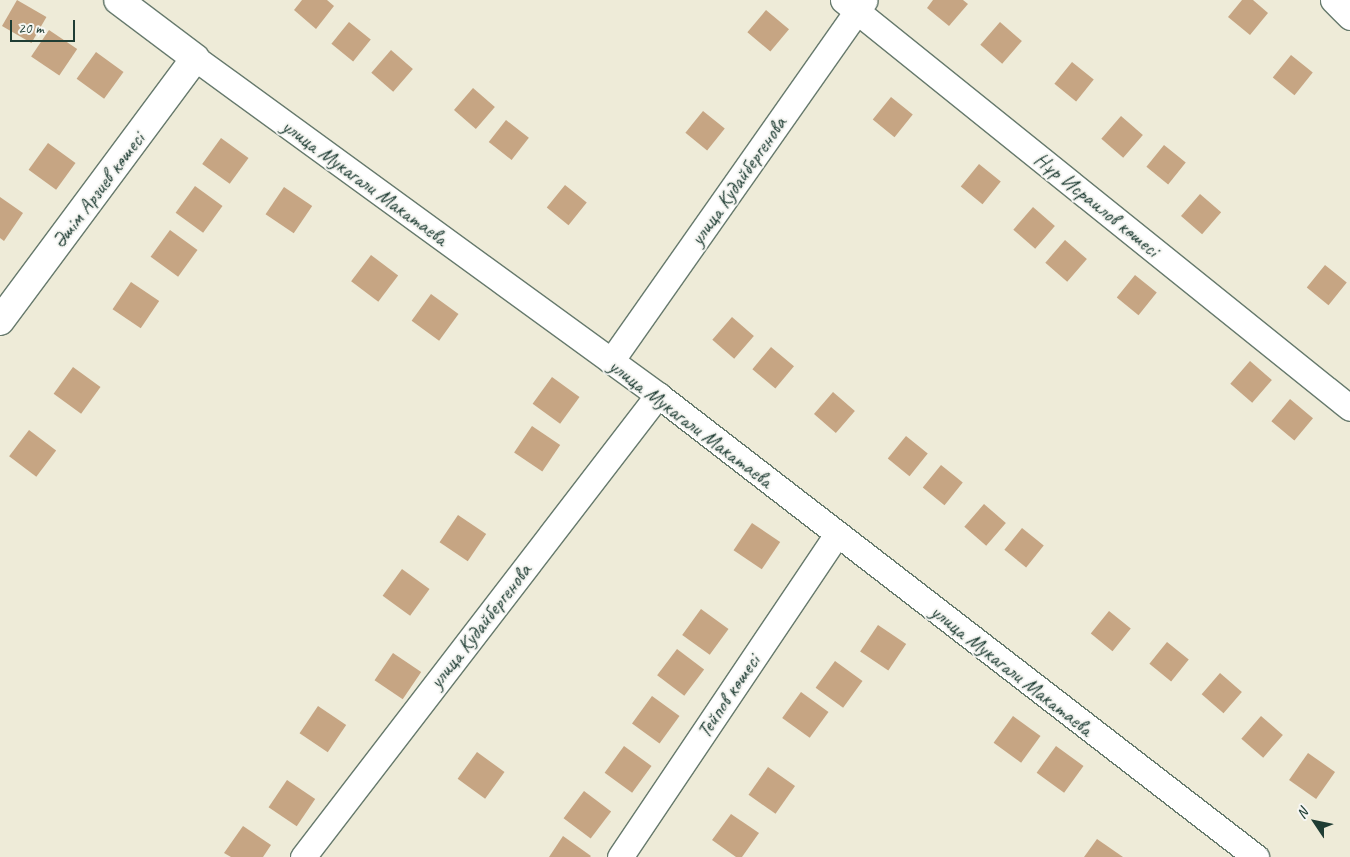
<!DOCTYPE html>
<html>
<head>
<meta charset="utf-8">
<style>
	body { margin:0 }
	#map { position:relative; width:1350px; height:857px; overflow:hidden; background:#eeebd8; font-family:Caveat,sans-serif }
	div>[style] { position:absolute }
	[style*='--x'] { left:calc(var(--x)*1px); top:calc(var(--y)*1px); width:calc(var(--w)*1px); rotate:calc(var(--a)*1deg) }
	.building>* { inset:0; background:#c6a583; transform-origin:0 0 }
	.roads { filter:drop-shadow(1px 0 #677a6d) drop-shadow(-1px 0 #677a6d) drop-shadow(0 1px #677a6d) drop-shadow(0 -1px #677a6d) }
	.minor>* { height:25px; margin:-12.5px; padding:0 12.5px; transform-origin:12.5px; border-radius:12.5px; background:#fff }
	.tertiary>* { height:28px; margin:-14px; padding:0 14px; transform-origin:14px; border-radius:14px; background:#fff }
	span { translate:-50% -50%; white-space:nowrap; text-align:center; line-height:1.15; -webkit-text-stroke:4px #f6f6f2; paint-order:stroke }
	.street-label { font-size:21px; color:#1f3d34 }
	.north { position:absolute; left:1290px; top:797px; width:50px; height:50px; -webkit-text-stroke:4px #f6f6f2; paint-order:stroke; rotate:304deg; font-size:14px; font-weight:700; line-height:20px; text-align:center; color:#1f3d34 }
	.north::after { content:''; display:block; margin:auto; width:18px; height:22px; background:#1f3d34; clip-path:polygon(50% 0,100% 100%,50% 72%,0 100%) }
	.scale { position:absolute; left:10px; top:20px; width:65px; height:22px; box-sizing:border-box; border:2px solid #1f3d34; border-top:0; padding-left:6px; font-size:15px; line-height:18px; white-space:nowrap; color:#1f3d34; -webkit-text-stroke:4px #f6f6f2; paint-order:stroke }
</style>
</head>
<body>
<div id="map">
	<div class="building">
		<i style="left:17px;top:0;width:34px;height:30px;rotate:30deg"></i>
		<i style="clip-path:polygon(302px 0,327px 0,334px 6px,316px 29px,294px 10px)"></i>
		<i style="clip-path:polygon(933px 0,963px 0,968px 4px,949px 26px,927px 8px)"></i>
		<i style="clip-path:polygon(1242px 0,1253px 0,1268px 13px,1250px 35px,1228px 17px)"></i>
		<i style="left:766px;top:10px;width:30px;height:29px;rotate:40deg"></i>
		<i style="left:349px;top:22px;width:28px;height:28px;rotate:39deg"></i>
		<i style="left:1000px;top:22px;width:29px;height:30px;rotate:41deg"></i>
		<i style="left:49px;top:30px;width:34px;height:32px;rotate:34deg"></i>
		<i style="left:391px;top:50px;width:29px;height:30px;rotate:41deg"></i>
		<i style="left:96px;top:52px;width:34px;height:33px;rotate:36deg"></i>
		<i style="left:1291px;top:55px;width:28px;height:29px;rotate:39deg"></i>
		<i style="left:1072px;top:62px;width:28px;height:28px;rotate:39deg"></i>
		<i style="left:473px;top:88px;width:29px;height:29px;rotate:41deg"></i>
		<i style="left:891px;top:97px;width:28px;height:29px;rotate:39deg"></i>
		<i style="left:703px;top:111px;width:28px;height:28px;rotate:39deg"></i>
		<i style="left:1121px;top:116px;width:29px;height:30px;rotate:41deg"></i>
		<i style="left:506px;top:120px;width:29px;height:28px;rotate:38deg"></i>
		<i style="left:221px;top:138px;width:34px;height:32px;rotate:36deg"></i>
		<i style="left:48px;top:143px;width:34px;height:33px;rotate:36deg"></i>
		<i style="left:1164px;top:145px;width:28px;height:28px;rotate:39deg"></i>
		<i style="left:979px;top:164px;width:28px;height:29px;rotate:39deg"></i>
		<i style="left:565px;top:185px;width:28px;height:29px;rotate:39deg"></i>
		<i style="left:195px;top:186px;width:34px;height:33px;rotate:36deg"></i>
		<i style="left:284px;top:187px;width:34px;height:33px;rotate:34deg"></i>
		<i style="left:1200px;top:194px;width:28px;height:29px;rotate:41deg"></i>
		<i style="clip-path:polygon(0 197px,23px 213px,4px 241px,0 238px)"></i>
		<i style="left:1033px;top:207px;width:29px;height:30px;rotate:41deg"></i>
		<i style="left:170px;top:230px;width:34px;height:33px;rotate:36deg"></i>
		<i style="left:1065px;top:240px;width:29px;height:30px;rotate:41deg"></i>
		<i style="left:371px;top:255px;width:34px;height:33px;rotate:37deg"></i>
		<i style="left:1325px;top:265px;width:28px;height:29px;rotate:39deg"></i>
		<i style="left:1135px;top:275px;width:28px;height:29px;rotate:39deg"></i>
		<i style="left:131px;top:282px;width:34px;height:33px;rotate:34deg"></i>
		<i style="left:431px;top:294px;width:34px;height:33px;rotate:36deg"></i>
		<i style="left:732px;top:317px;width:29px;height:30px;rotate:41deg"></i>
		<i style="left:771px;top:347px;width:30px;height:29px;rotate:40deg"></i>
		<i style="left:1250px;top:361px;width:29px;height:30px;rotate:41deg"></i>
		<i style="left:73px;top:367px;width:34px;height:33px;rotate:36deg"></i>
		<i style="left:552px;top:377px;width:34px;height:33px;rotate:36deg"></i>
		<i style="left:833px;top:392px;width:29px;height:29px;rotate:41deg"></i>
		<i style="left:1290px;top:399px;width:30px;height:29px;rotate:40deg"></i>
		<i style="left:532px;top:426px;width:34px;height:32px;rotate:34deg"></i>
		<i style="left:29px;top:430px;width:34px;height:33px;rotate:37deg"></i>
		<i style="left:906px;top:436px;width:28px;height:29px;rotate:39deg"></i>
		<i style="left:941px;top:465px;width:28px;height:29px;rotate:39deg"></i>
		<i style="left:984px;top:504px;width:29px;height:30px;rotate:41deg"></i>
		<i style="left:458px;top:515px;width:34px;height:33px;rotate:34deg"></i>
		<i style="left:752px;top:523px;width:34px;height:33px;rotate:34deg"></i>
		<i style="left:1022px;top:528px;width:28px;height:28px;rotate:39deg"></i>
		<i style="left:402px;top:569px;width:34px;height:33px;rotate:36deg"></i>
		<i style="left:701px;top:609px;width:34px;height:32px;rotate:36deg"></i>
		<i style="left:1109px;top:611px;width:28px;height:29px;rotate:39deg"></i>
		<i style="left:878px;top:625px;width:34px;height:32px;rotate:34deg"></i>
		<i style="left:1167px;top:642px;width:28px;height:28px;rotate:39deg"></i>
		<i style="left:677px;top:649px;width:34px;height:33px;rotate:37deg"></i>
		<i style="left:393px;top:653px;width:34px;height:33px;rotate:34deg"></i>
		<i style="left:835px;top:661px;width:34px;height:33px;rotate:36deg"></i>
		<i style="left:1220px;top:673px;width:29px;height:28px;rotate:41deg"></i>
		<i style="left:801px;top:692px;width:34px;height:32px;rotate:36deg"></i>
		<i style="left:652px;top:696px;width:34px;height:34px;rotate:36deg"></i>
		<i style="left:318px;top:706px;width:34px;height:33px;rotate:34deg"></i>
		<i style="left:1013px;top:716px;width:34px;height:33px;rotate:36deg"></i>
		<i style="left:1261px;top:716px;width:29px;height:30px;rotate:41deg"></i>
		<i style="left:624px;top:746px;width:34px;height:33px;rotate:36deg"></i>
		<i style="left:1056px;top:746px;width:34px;height:33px;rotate:36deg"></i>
		<i style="left:477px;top:752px;width:34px;height:33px;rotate:36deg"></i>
		<i style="left:1308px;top:753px;width:33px;height:33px;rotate:35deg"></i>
		<i style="left:768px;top:767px;width:33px;height:34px;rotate:35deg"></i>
		<i style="left:287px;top:780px;width:34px;height:33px;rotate:34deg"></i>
		<i style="left:584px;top:791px;width:34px;height:34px;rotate:37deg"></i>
		<i style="clip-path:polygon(731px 814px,759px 833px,742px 857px,736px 857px,712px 840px)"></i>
		<i style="clip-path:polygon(243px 826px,271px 845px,263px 857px,231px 857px,224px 853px)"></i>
		<i style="clip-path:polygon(563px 836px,591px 856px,590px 857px,549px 857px)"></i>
		<i style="clip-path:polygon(1097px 839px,1123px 857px,1084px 857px)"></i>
	</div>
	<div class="roads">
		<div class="minor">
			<i style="--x:843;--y:0;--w:651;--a:38.82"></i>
			<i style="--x:1333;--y:0;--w:24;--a:45"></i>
			<i style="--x:195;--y:58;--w:573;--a:36.05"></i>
			<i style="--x:658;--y:395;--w:756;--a:37.69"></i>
			<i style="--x:611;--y:361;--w:441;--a:-54.9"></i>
			<i style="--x:303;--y:857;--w:583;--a:-52.46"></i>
			<i style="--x:620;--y:857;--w:388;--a:-56.1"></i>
		</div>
		<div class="tertiary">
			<i style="--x:0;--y:321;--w:327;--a:-53.4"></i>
			<i style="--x:195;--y:58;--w:96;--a:-143"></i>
		</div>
	</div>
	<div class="street-label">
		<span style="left:738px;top:181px;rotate:-55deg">улица Кудайбергенова</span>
		<span style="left:365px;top:182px;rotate:36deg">улица Мукагали Макатаева</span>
		<span style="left:98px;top:190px;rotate:-53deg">Әшім Арзиев көшесі</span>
		<span style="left:1097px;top:204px;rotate:39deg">Нұр Исраилов көшесі</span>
		<span style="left:691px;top:423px;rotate:37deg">улица Мукагали Макатаева</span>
		<span style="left:480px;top:626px;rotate:-52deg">улица Кудайбергенова</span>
		<span style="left:1012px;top:670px;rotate:38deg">улица Мукагали Макатаева</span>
		<span style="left:728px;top:696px;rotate:-56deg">Тейпов көшесі</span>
	</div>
	<div class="north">N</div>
	<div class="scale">20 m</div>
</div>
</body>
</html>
